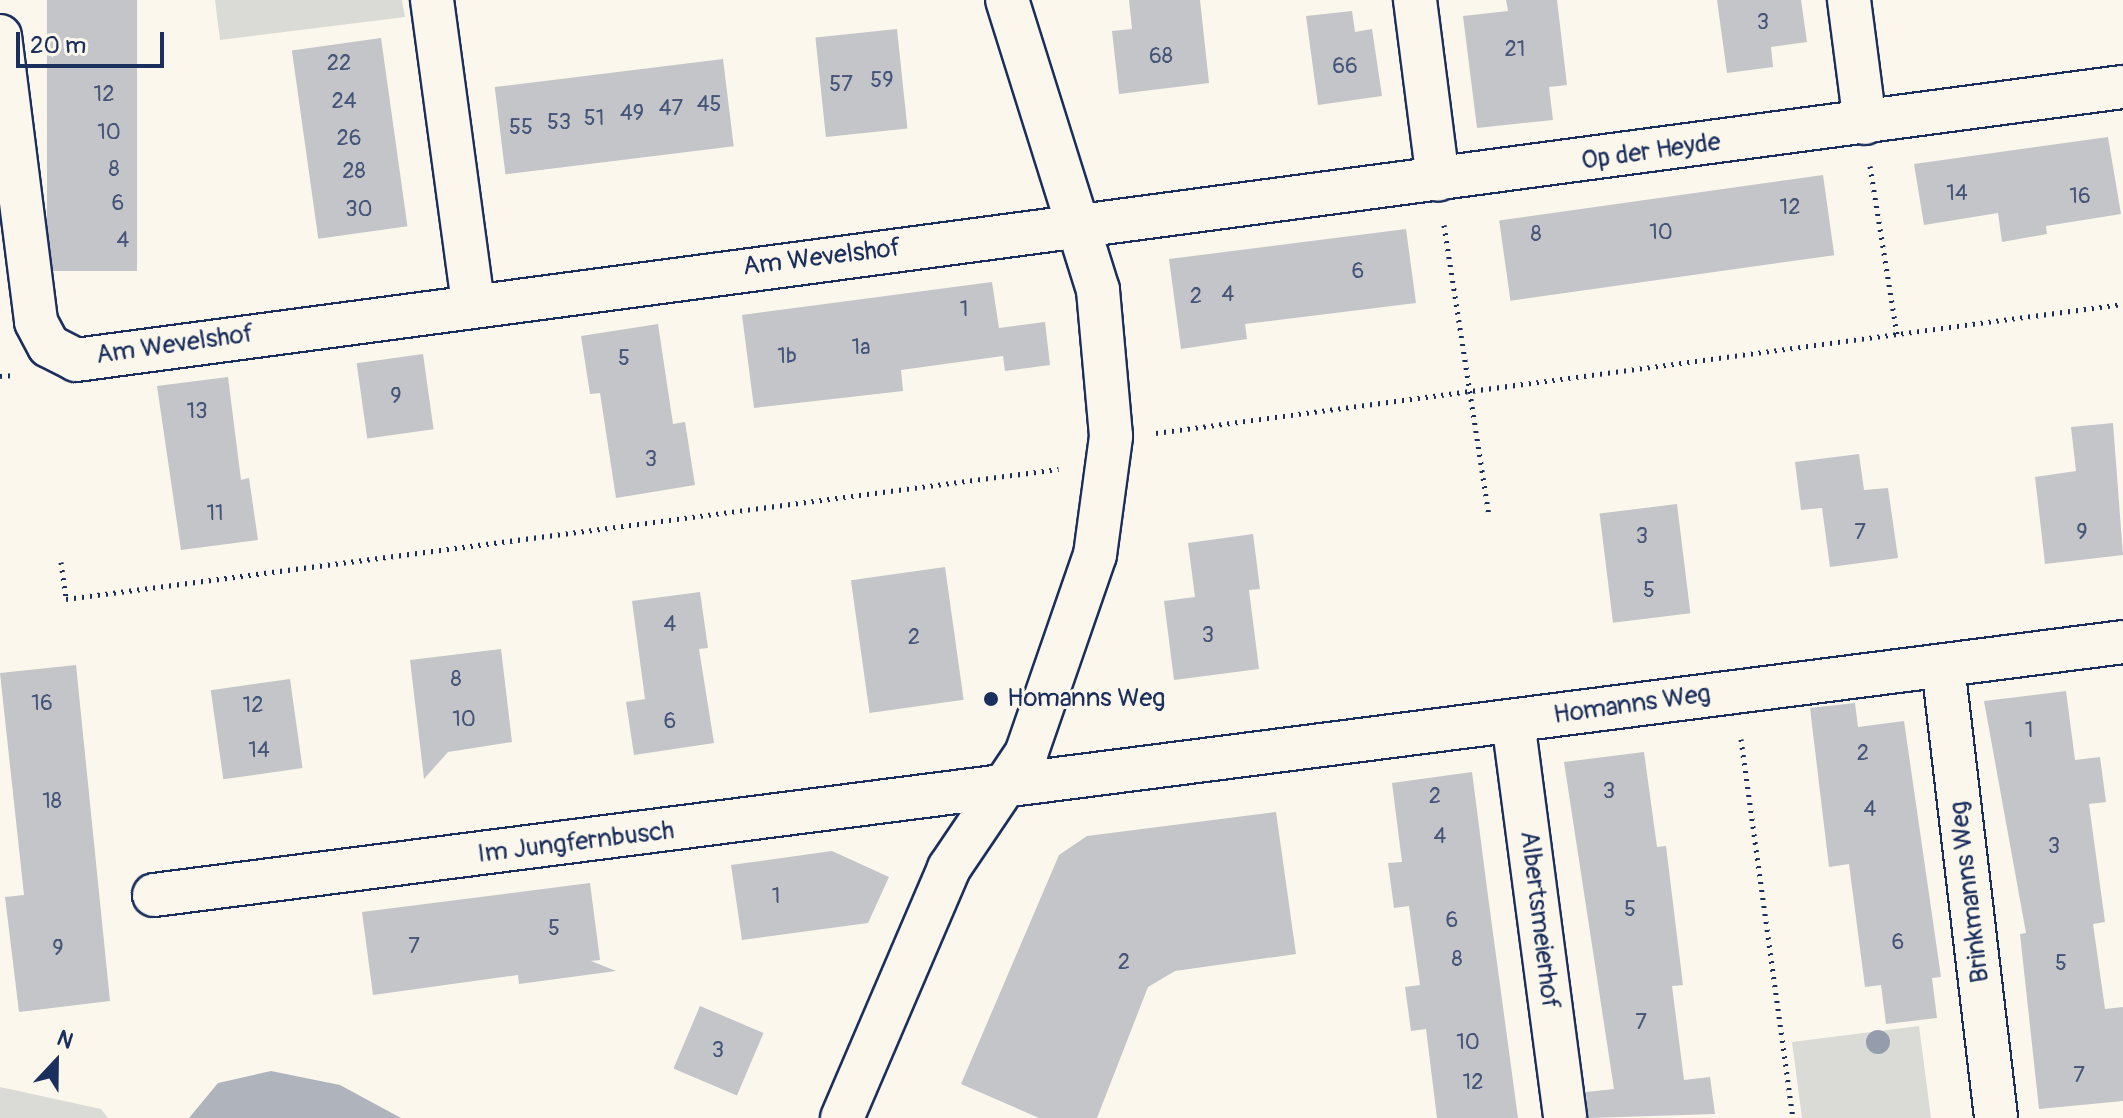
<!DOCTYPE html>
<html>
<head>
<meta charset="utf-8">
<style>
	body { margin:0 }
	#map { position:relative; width:2123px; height:1118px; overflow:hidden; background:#fbf7ec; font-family:Pangolin,sans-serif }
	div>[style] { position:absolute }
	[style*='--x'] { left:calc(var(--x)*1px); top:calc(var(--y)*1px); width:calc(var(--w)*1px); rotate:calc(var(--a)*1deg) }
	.green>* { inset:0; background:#dadad7 }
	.water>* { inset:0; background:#afb3bb }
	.building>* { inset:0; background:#c3c5c9; transform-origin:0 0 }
	.path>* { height:5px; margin-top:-2.5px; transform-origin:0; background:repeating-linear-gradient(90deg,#1b2f5e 0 2px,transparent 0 8px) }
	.roads { filter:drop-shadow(2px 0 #1b2f5e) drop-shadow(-2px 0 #1b2f5e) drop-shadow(0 2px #1b2f5e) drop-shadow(0 -2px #1b2f5e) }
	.minor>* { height:42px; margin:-21px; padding:0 21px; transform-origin:21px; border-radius:21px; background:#fbf7ec }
	.trees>* { width:24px; height:24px; margin:-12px; border-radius:50%; background:#959cab }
	.dots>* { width:22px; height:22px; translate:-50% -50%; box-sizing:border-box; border:4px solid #fbf7ec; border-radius:50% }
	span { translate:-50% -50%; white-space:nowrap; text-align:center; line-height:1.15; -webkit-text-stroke:6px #fbf7ec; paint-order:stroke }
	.number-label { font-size:22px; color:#455479 }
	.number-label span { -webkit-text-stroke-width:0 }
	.street-label { font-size:26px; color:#1b2f5e }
	.poi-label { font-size:26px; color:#1b2f5e }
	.left { translate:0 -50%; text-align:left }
	.north { position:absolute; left:16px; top:1022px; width:80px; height:80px; -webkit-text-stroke:6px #fbf7ec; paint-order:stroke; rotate:22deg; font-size:22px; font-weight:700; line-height:32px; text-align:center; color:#1b2f5e }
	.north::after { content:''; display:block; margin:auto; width:28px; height:36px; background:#1b2f5e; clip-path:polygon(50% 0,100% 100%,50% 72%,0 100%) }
	.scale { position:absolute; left:16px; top:32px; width:148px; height:36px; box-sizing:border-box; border:4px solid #1b2f5e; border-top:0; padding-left:10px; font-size:24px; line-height:28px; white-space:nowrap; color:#1b2f5e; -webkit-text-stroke:6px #fbf7ec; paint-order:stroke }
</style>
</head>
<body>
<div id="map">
	<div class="green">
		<i style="clip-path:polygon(215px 0,402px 0,405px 17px,220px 40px)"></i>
		<i style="clip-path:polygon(1919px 1026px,1931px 1118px,1802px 1118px,1792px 1042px)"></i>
		<i style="clip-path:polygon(0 1087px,101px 1109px,108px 1118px,0 1118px)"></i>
	</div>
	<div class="water">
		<i style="clip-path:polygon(271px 1071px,340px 1085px,401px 1118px,189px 1118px,218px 1083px)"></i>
	</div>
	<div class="building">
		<i style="left:47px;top:0;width:90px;height:271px"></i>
		<i style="clip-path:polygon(1129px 0,1200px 0,1209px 83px,1119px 94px,1112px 31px,1132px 29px)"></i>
		<i style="clip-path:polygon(1506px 0,1557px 0,1567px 85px,1549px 87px,1553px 120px,1477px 128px,1463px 16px,1508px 11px)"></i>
		<i style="clip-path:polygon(1717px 0,1801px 0,1807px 42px,1771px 47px,1773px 67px,1727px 73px)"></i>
		<i style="clip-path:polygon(1352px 11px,1355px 32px,1372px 29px,1382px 96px,1318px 105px,1306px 16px)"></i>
		<i style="left:897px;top:29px;width:100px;height:82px;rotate:84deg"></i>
		<i style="left:381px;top:38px;width:190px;height:90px;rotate:82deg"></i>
		<i style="left:723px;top:59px;width:88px;height:230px;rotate:83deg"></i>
		<i style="clip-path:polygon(2108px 137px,2121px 214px,2046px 226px,2047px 234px,2002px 242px,1998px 213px,1924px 225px,1914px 164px)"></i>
		<i style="left:1823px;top:175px;width:81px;height:327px;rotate:82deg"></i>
		<i style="clip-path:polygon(1406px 229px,1416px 303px,1245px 324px,1247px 339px,1181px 349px,1169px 259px)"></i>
		<i style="clip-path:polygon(992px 282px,999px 328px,1045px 322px,1050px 365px,1005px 371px,1003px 356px,901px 370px,903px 391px,754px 408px,742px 315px)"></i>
		<i style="clip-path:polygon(658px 324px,673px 424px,685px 422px,695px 485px,616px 498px,600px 393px,590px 394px,581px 336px)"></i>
		<i style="left:423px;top:354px;width:76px;height:67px;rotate:82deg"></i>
		<i style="clip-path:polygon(228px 377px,241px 480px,249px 478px,258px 540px,181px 550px,157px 386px)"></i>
		<i style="clip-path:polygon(2113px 423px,2123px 555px,2045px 564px,2035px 477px,2076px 471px,2071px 427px)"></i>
		<i style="clip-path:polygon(1859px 454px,1864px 490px,1888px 488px,1898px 558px,1830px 567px,1822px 508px,1801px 510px,1795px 462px)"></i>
		<i style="left:1677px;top:504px;width:110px;height:78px;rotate:83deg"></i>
		<i style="clip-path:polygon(1253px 534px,1260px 589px,1249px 590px,1259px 669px,1174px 680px,1164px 601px,1195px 597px,1188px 543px)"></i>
		<i style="left:945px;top:567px;width:134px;height:95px;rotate:82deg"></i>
		<i style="clip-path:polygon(700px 592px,708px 648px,699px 649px,714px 743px,634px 755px,626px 702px,645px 699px,632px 601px)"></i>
		<i style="clip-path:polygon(501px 649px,512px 742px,448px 752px,424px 779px,410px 660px)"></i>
		<i style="clip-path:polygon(76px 665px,110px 1001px,19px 1012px,5px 897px,24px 895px,0 673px)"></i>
		<i style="left:290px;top:679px;width:90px;height:80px;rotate:82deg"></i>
		<i style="clip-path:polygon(2066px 691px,2075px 760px,2100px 757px,2106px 802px,2089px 804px,2105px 922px,2093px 924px,2105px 1009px,2123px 1007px,2123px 1101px,2039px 1109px,2020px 934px,2026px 933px,1984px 701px)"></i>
		<i style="clip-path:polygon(1855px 703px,1858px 727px,1904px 721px,1941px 977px,1932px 978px,1937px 1018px,1886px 1024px,1881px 985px,1865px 987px,1849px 864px,1829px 867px,1810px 708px)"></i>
		<i style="clip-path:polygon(1644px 752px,1657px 847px,1666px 846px,1683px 985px,1672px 986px,1684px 1080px,1710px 1077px,1715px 1114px,1588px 1118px,1586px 1092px,1614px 1089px,1564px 762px)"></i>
		<i style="clip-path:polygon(1472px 772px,1488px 896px,1518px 1118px,1437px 1118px,1426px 1029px,1411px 1031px,1405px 987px,1420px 985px,1409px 906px,1394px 908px,1388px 863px,1402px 862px,1392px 783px)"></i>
		<i style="clip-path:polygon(1276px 812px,1296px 954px,1175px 971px,1148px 987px,1097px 1118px,1039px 1118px,961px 1084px,1059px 855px,1087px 836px)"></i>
		<i style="clip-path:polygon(832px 851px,889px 877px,868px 923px,742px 940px,731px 865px)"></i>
		<i style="clip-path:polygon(590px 883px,600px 960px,591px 961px,616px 971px,519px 984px,518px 975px,373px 995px,362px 912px)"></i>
		<i style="left:700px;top:1006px;width:69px;height:68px;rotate:23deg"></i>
	</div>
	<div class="path">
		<i style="--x:1870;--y:166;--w:171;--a:80.9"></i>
		<i style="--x:1444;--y:225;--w:294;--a:81.2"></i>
		<i style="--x:0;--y:376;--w:15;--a:-4"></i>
		<i style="--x:1156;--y:433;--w:976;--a:-7.6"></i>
		<i style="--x:61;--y:562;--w:37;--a:82"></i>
		<i style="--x:66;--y:599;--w:1001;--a:-7.46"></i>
		<i style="--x:1741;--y:739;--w:383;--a:82.2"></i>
	</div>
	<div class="roads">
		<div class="minor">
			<i style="--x:432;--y:0;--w:305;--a:82.3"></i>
			<i style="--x:1415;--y:0;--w:181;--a:82.7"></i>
			<i style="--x:1849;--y:0;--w:124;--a:82.6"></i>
			<i style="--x:0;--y:36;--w:288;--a:82.8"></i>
			<i style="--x:36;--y:322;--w:27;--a:62"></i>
			<i style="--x:49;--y:346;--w:30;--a:27"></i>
			<i style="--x:76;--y:360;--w:2065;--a:-7.6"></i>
			<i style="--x:1943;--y:666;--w:455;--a:83.3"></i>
			<i style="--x:1513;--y:721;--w:400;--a:82.5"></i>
			<i style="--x:154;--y:895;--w:1985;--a:-7.32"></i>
			<i style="--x:842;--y:1118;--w:272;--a:-66.8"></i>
			<i style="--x:949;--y:868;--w:138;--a:-56"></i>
			<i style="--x:1026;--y:754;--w:211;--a:-70.9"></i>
			<i style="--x:1095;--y:555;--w:120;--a:-82.3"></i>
			<i style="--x:1111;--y:436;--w:147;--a:-95.1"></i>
			<i style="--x:1098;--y:290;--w:304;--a:-107.4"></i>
		</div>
	</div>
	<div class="trees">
		<i style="left:1878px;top:1042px"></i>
	</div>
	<div class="dots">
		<i style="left:991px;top:699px;background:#1b2f5e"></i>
	</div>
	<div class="number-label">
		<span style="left:1763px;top:23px">3</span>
		<span style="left:1515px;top:50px">21</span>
		<span style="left:1161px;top:57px">68</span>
		<span style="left:339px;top:64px">22</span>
		<span style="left:1345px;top:67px">66</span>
		<span style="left:882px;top:81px">59</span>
		<span style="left:841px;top:85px">57</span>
		<span style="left:104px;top:95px">12</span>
		<span style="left:344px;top:102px">24</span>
		<span style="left:709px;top:105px">45</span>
		<span style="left:671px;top:109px">47</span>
		<span style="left:632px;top:114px">49</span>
		<span style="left:594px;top:119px">51</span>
		<span style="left:559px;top:123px">53</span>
		<span style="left:521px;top:128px">55</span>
		<span style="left:109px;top:133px">10</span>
		<span style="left:349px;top:139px">26</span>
		<span style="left:114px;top:170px">8</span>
		<span style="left:354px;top:172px">28</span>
		<span style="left:1957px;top:194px">14</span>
		<span style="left:2080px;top:197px">16</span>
		<span style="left:118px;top:204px">6</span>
		<span style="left:1790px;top:208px">12</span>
		<span style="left:359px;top:210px">30</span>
		<span style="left:1661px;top:233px">10</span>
		<span style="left:1536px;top:235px">8</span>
		<span style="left:123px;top:241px">4</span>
		<span style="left:1358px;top:272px">6</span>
		<span style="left:1228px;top:295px">4</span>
		<span style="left:1196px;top:297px">2</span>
		<span style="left:964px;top:310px">1</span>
		<span style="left:861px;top:348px">1a</span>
		<span style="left:787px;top:357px">1b</span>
		<span style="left:624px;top:359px">5</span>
		<span style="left:396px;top:397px">9</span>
		<span style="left:197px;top:412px">13</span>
		<span style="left:651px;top:460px">3</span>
		<span style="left:215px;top:514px">11</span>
		<span style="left:1860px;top:533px">7</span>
		<span style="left:2082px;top:533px">9</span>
		<span style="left:1642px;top:537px">3</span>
		<span style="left:1649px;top:591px">5</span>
		<span style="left:670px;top:625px">4</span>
		<span style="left:1208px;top:636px">3</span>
		<span style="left:914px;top:638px">2</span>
		<span style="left:456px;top:680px">8</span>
		<span style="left:42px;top:704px">16</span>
		<span style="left:253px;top:706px">12</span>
		<span style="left:464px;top:720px">10</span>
		<span style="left:670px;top:722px">6</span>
		<span style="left:2029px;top:731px">1</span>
		<span style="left:259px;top:751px">14</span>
		<span style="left:1863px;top:754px">2</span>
		<span style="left:1609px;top:792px">3</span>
		<span style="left:1435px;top:797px">2</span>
		<span style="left:52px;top:802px">18</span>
		<span style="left:1870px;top:810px">4</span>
		<span style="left:1440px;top:837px">4</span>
		<span style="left:2054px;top:847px">3</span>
		<span style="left:776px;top:897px">1</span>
		<span style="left:1630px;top:910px">5</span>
		<span style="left:1452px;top:921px">6</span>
		<span style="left:554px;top:929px">5</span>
		<span style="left:1898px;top:943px">6</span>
		<span style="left:414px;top:947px">7</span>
		<span style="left:58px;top:949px">9</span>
		<span style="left:1457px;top:960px">8</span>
		<span style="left:1124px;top:963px">2</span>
		<span style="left:2061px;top:964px">5</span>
		<span style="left:1641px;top:1023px">7</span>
		<span style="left:1468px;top:1043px">10</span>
		<span style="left:718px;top:1051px">3</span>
		<span style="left:2079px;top:1076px">7</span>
		<span style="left:1473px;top:1083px">12</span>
	</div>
	<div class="street-label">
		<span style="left:1651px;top:152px;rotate:-8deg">Op der Heyde</span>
		<span style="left:822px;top:258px;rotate:-7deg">Am Wevelshof</span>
		<span style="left:175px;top:345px;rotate:-8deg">Am Wevelshof</span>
		<span style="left:1632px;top:705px;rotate:-8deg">Homanns Weg</span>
		<span style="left:576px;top:843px;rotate:-7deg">Im Jungfernbusch</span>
		<span style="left:1970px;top:892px;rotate:-97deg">Brinkmanns Weg</span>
		<span style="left:1539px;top:920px;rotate:83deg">Albertsmeierhof</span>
	</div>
	<div class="poi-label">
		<span class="left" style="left:1007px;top:699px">Homanns Weg</span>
	</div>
	<div class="north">N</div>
	<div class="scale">20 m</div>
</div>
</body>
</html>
